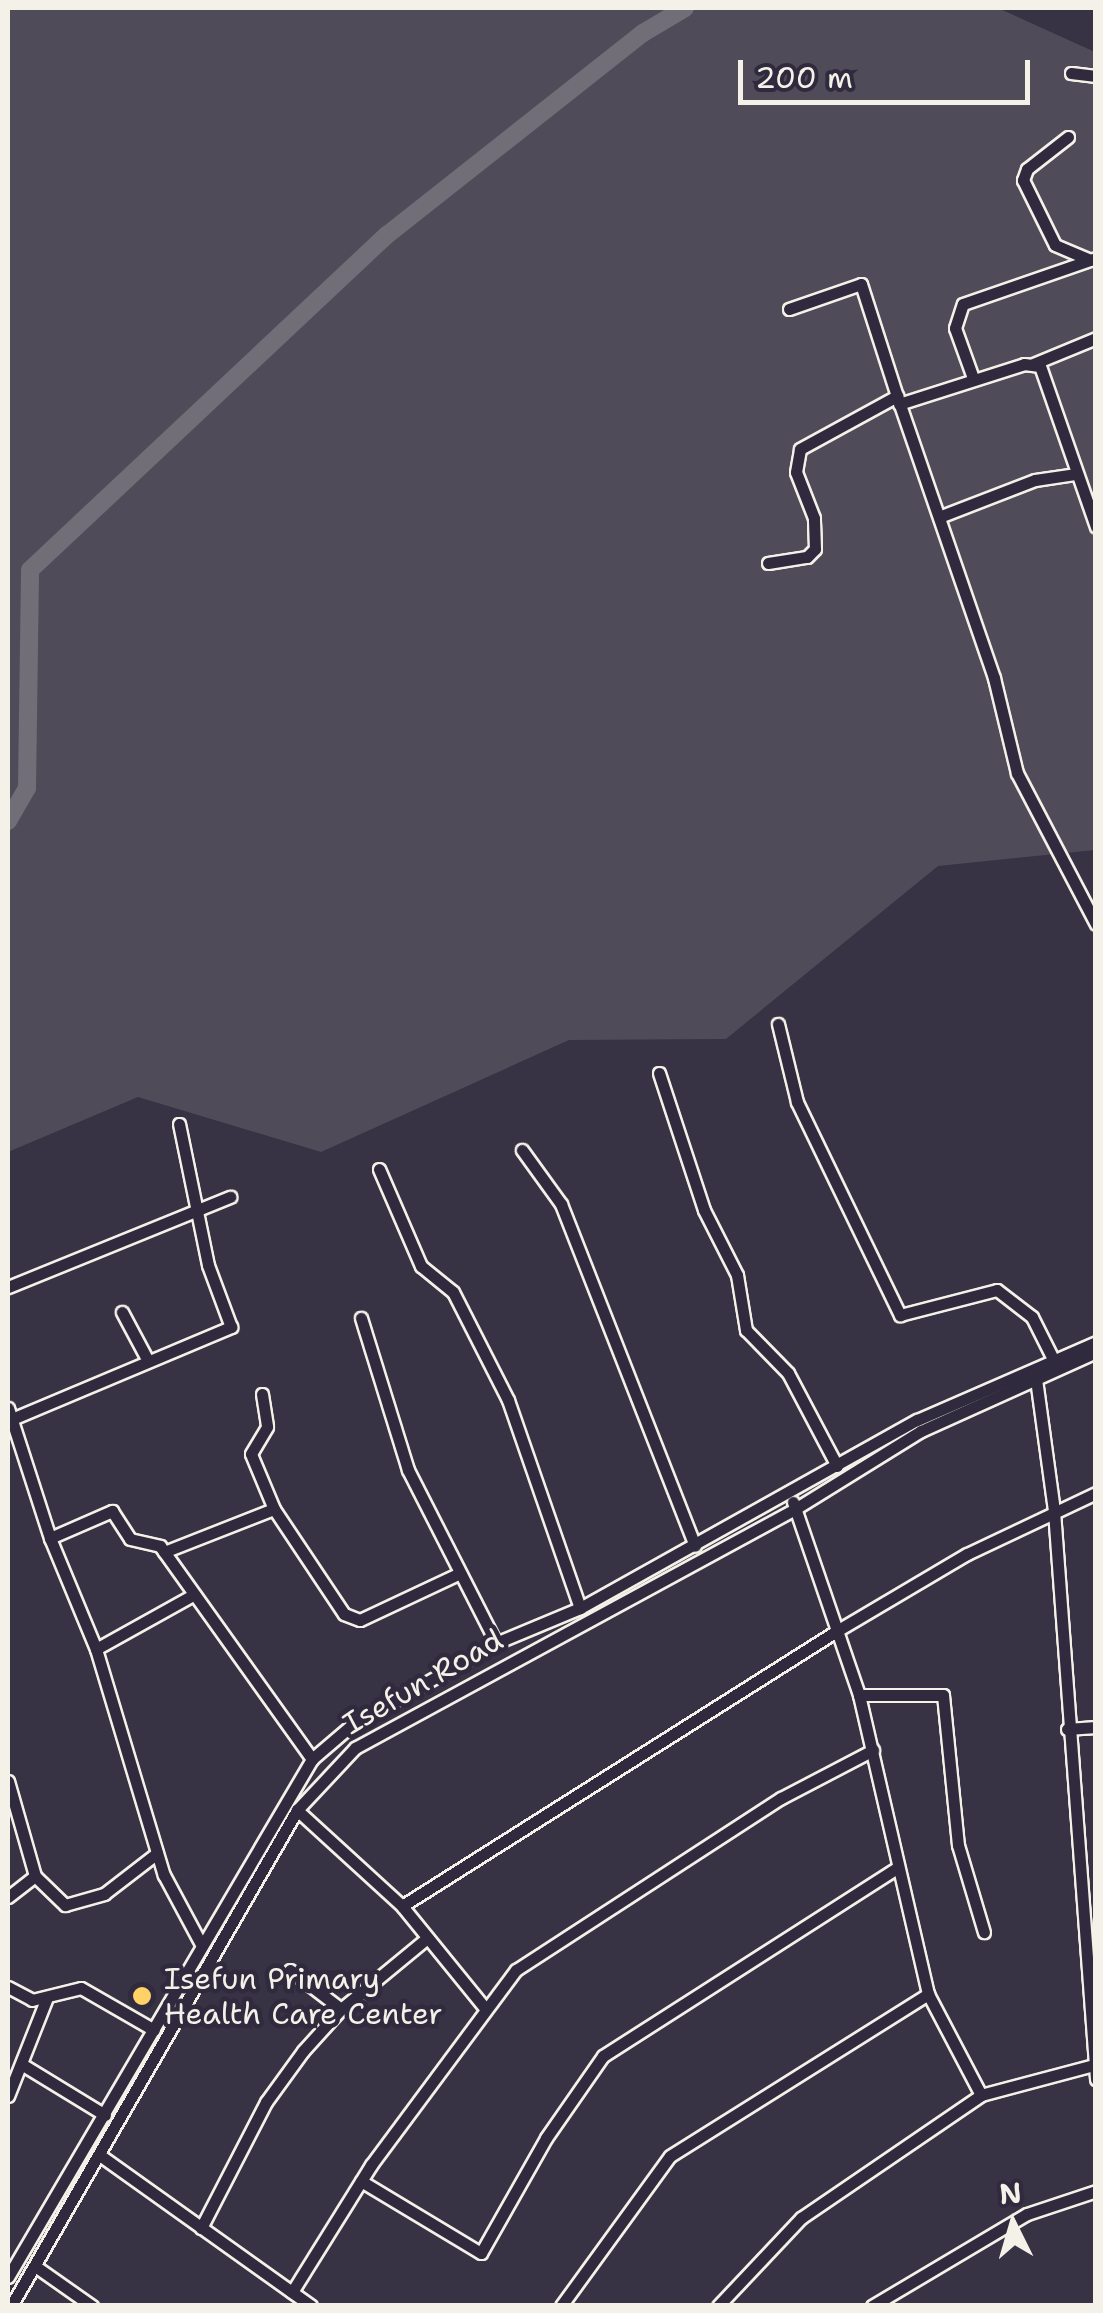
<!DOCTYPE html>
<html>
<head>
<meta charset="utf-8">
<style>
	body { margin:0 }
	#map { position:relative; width:1103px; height:2313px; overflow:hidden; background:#373244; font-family:"Shantell Sans",sans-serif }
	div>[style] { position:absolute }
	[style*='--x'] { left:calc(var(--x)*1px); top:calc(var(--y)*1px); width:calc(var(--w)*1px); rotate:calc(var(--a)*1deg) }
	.green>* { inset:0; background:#504b59 }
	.river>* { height:18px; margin:-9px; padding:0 9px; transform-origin:9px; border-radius:9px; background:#726e77 }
	.roads { filter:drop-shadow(2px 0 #f4f1e8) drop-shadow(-2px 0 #f4f1e8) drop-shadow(0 2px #f4f1e8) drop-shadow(0 -2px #f4f1e8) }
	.minor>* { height:11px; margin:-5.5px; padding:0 5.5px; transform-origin:5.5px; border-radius:5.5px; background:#2f2a3d }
	.dots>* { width:28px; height:28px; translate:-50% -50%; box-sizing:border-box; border:5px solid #2f2a3d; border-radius:50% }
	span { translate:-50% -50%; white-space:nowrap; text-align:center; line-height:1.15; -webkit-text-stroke:9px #2f2a3d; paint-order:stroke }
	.street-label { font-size:30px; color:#f4f1e8 }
	.poi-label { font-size:30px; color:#f4f1e8 }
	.left { translate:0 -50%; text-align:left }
	.frame { position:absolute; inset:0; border:10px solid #f4f1e8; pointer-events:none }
	.north { position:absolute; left:963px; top:2173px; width:100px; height:100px; -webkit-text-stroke:8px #2f2a3d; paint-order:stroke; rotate:355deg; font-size:28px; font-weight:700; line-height:40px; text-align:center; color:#f4f1e8 }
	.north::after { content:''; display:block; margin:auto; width:35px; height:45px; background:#f4f1e8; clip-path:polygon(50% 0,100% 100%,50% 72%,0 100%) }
	.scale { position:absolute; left:738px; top:60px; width:292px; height:45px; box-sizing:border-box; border:5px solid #f4f1e8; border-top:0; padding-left:12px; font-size:30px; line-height:35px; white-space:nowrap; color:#f4f1e8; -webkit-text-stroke:8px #2f2a3d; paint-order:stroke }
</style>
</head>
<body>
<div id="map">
	<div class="green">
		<i style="clip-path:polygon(8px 8px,998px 8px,1095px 52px,1095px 850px,938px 866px,726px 1039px,569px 1040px,321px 1152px,138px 1097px,8px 1152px)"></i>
	</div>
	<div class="river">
		<i style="--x:8;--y:821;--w:38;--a:-60"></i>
		<i style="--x:27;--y:788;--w:218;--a:-89.2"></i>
		<i style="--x:30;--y:570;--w:490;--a:-43.2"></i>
		<i style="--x:387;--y:235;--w:326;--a:-38.3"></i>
		<i style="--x:643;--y:33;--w:49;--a:-30.8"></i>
	</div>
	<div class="roads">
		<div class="minor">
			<i style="--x:1071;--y:73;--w:25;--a:7"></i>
			<i style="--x:1068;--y:137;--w:52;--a:142"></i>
			<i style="--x:1027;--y:169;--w:12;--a:110"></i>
			<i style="--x:1023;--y:180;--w:72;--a:63.8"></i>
			<i style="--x:1055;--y:245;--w:38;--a:23"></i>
			<i style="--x:789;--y:309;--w:76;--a:-19.1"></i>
			<i style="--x:861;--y:284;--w:118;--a:72.2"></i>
			<i style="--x:1033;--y:364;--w:68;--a:-22.4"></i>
			<i style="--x:973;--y:378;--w:53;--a:-109.8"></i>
			<i style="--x:955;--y:328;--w:25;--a:-72"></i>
			<i style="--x:963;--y:304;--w:141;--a:-19.1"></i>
			<i style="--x:899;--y:404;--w:131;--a:-17.7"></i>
			<i style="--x:1024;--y:364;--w:16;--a:7"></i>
			<i style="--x:1040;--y:366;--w:170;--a:70.8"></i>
			<i style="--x:939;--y:517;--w:103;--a:-21.1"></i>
			<i style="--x:1035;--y:480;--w:40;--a:-8.5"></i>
			<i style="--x:768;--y:563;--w:39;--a:-9"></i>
			<i style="--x:807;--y:557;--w:11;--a:-45"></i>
			<i style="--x:815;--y:549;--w:31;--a:-92"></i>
			<i style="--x:814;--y:518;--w:49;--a:-111.4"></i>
			<i style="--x:796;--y:472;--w:23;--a:-80"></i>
			<i style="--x:800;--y:449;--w:111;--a:-28.7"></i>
			<i style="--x:897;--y:396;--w:298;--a:71"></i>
			<i style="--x:994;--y:678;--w:98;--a:76.4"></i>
			<i style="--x:1017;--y:773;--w:170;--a:62.4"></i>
			<i style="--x:778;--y:1024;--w:80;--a:76.3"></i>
			<i style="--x:797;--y:1102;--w:237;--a:64.2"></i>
			<i style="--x:900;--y:1315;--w:100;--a:-14.5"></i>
			<i style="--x:997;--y:1290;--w:44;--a:37.6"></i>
			<i style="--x:1032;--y:1317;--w:47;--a:63.4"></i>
			<i style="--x:659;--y:1073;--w:144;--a:71.8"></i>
			<i style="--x:704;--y:1210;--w:73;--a:63.1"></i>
			<i style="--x:737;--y:1275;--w:56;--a:80.7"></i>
			<i style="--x:746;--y:1330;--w:60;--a:45.7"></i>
			<i style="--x:788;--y:1373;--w:105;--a:62.2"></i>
			<i style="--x:522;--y:1150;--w:67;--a:54.2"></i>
			<i style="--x:561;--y:1204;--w:367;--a:68.6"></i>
			<i style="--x:379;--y:1169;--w:106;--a:66.6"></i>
			<i style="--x:421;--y:1266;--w:41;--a:39.1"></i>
			<i style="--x:453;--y:1292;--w:121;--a:63"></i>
			<i style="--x:508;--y:1400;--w:220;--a:70.9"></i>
			<i style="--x:8;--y:1287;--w:240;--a:-22.1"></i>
			<i style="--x:122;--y:1312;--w:53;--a:62"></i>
			<i style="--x:361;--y:1318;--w:159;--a:72.8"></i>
			<i style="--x:408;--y:1470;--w:194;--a:63"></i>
			<i style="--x:1036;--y:1379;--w:133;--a:82.2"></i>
			<i style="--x:1054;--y:1511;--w:570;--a:85.77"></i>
			<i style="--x:262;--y:1394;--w:33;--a:81"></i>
			<i style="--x:267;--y:1427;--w:31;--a:121"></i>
			<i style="--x:251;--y:1454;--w:60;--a:67.3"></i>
			<i style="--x:274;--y:1509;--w:126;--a:56.3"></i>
			<i style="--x:344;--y:1614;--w:17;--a:21"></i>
			<i style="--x:360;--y:1620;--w:110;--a:-25.2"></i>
			<i style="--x:8;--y:1408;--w:137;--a:72.1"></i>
			<i style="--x:50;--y:1538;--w:120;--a:67.5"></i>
			<i style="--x:96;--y:1649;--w:236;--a:73.3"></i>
			<i style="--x:164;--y:1875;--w:78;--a:61.8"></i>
			<i style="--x:12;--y:1419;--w:238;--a:-22.8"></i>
			<i style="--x:231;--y:1327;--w:66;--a:-110.4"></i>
			<i style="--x:208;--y:1265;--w:144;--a:-101.6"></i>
			<i style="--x:793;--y:1502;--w:204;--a:71.1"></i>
			<i style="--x:859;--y:1695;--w:307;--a:77"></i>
			<i style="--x:928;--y:1994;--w:114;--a:62.3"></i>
			<i style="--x:50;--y:1538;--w:68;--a:-23.5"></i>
			<i style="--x:112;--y:1511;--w:33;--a:57"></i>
			<i style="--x:130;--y:1539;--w:31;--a:13"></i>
			<i style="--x:160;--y:1546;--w:262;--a:54.5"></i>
			<i style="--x:164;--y:1552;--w:118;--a:-21.4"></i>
			<i style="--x:96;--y:1649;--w:111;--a:-29.1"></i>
			<i style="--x:859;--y:1695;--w:84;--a:0"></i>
			<i style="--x:943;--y:1695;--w:151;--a:84.3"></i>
			<i style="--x:958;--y:1845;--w:91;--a:73.4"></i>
			<i style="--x:1067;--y:1729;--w:29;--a:-4"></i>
			<i style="--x:8;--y:1781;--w:99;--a:74.1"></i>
			<i style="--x:35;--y:1876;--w:42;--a:44"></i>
			<i style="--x:65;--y:1905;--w:41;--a:-15.8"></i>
			<i style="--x:104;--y:1894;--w:67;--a:-37.7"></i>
			<i style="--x:297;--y:1810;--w:142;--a:42.4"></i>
			<i style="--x:402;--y:1906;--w:132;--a:50.9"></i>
			<i style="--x:8;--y:1897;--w:34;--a:-38"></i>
			<i style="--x:402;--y:1906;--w:512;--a:-32.33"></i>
			<i style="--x:835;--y:1632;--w:153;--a:-30.6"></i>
			<i style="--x:967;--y:1554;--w:143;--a:-25.3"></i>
			<i style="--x:290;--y:1970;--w:64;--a:37.4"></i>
			<i style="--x:8;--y:1987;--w:27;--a:28"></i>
			<i style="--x:32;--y:2000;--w:50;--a:-13.8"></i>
			<i style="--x:81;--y:1988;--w:84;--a:29.9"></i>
			<i style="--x:23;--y:2065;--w:96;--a:31.4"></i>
			<i style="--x:8;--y:2096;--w:103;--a:-68.4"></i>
			<i style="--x:101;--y:2156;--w:258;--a:35.5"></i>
			<i style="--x:361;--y:2181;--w:140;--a:31"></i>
			<i style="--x:481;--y:2253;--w:132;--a:-60.5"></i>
			<i style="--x:546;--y:2138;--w:100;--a:-55.2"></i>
			<i style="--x:603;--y:2056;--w:349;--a:-32.6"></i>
			<i style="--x:201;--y:2228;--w:142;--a:-62.7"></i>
			<i style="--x:266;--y:2102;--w:63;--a:-54"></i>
			<i style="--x:303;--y:2051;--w:57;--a:-47.9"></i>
			<i style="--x:341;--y:2009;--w:112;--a:-39.5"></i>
			<i style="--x:35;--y:2266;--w:70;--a:35.1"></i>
			<i style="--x:8;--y:2277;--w:601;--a:-59.59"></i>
			<i style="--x:312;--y:1759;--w:54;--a:-40.5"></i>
			<i style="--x:353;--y:1724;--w:164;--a:-29.5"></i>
			<i style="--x:496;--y:1643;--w:91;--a:-22.6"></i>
			<i style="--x:580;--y:1608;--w:386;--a:-29.2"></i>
			<i style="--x:917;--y:1420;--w:195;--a:-23.5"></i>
			<i style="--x:292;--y:2292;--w:150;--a:-58.1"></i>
			<i style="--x:371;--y:2165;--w:243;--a:-53.4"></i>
			<i style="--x:516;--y:1970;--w:316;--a:-33"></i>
			<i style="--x:781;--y:1798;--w:104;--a:-27.6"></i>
			<i style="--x:11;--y:2306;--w:573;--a:-60.03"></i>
			<i style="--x:297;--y:1810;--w:85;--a:-46.9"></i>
			<i style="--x:355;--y:1748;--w:501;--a:-28.51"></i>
			<i style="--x:795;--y:1509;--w:148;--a:-31.8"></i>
			<i style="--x:921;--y:1431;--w:192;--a:-24.3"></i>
			<i style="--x:561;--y:2306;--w:185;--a:-54"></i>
			<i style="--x:670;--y:2156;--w:305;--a:-32.1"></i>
			<i style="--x:718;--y:2306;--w:121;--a:-46.7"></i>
			<i style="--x:801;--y:2218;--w:218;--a:-34.3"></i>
			<i style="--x:981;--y:2095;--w:117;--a:-14.9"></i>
			<i style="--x:872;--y:2306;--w:180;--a:-30.7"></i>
			<i style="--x:1027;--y:2214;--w:73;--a:-18.4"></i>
		</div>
	</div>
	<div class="dots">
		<i style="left:142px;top:1996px;background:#ffd166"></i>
	</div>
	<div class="street-label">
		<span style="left:423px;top:1682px;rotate:-30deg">Isefun Road</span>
	</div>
	<div class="poi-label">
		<span class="left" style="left:164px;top:1996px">Isefun Primary<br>Health Care Center</span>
	</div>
	<div class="frame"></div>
	<div class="north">N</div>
	<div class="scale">200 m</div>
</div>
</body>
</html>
